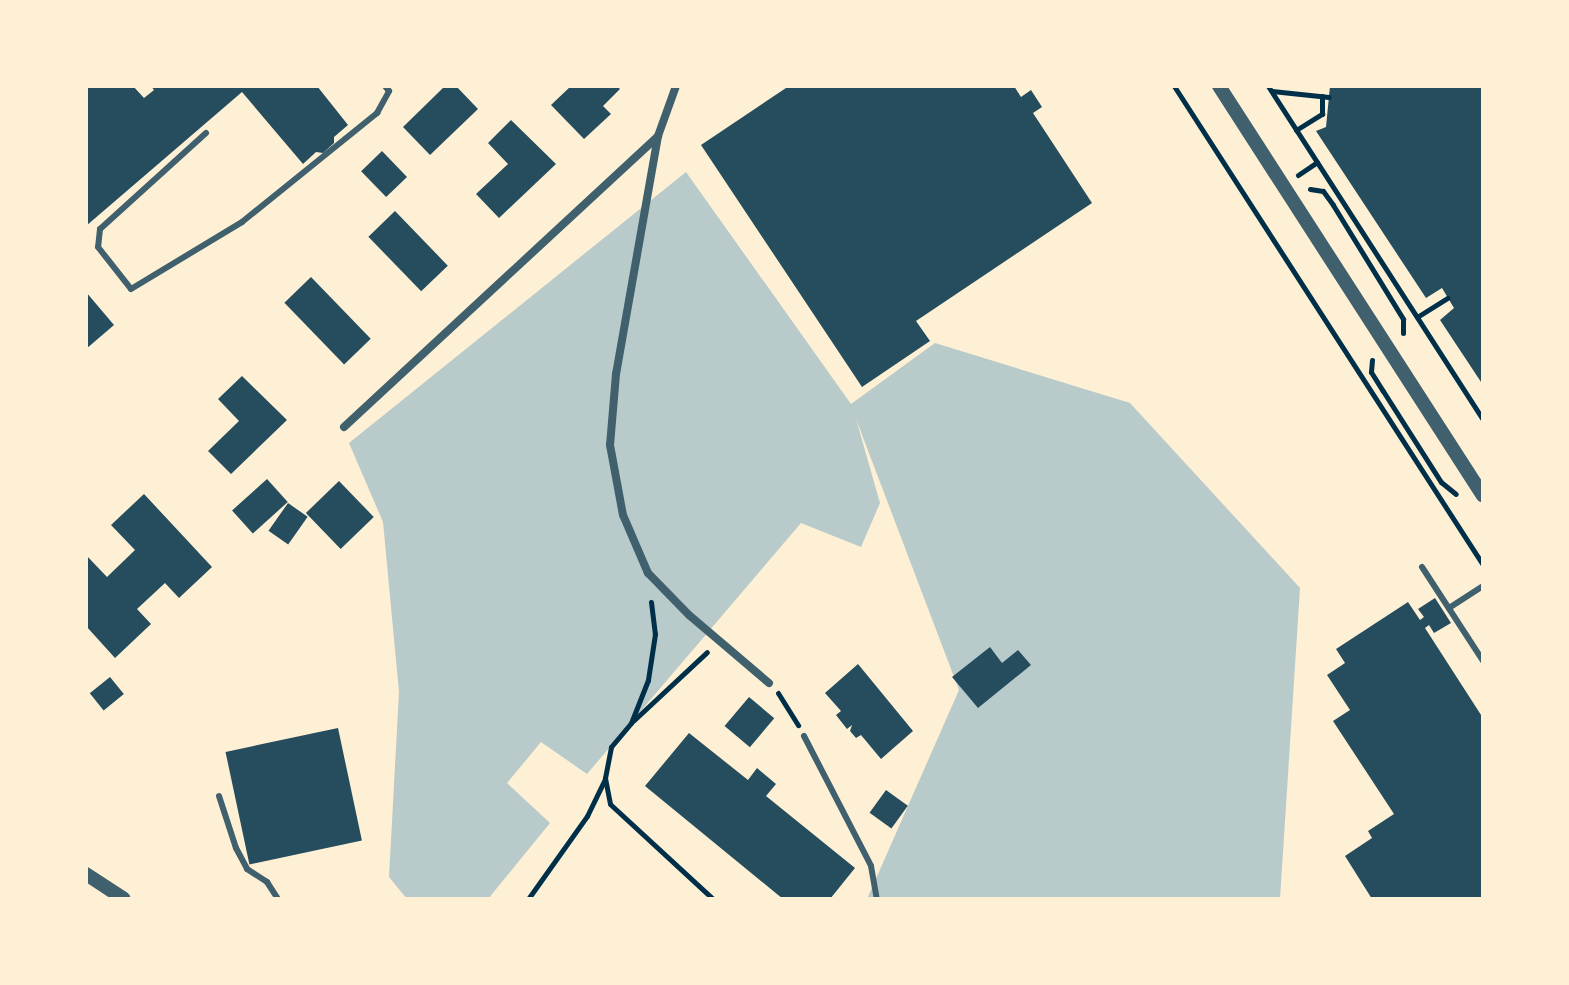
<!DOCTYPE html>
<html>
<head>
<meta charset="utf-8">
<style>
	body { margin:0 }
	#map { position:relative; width:1569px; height:985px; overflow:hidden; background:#fdf0d5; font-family:"PT Sans",sans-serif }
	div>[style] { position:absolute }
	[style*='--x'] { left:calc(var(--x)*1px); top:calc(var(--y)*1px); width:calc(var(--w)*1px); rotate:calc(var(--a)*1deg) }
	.green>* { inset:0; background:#b9caca }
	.building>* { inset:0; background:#264d5e; transform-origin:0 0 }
	.path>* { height:5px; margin:-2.5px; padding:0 2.5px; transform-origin:2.5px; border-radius:2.5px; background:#003049 }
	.service>* { height:6px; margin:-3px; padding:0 3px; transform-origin:3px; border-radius:3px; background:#3f606c }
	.minor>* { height:8px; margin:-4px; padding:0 4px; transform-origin:4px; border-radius:4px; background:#3f606c }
	.tertiary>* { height:14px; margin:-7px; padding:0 7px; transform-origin:7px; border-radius:7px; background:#3f606c }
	span { translate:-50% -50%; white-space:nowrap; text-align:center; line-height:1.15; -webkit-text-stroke:6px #fdf0d5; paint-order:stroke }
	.frame { position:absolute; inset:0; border:88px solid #fdf0d5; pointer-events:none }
</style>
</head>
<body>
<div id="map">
	<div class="green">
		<i style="clip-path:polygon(686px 172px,851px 404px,935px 343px,1130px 403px,1300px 588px,1280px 899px,867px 899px,959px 690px,856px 419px,880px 503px,861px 547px,801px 523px,587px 774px,541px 742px,507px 783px,550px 823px,488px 899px,407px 899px,389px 877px,399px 692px,383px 522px,349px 443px)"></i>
	</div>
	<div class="building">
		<i style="clip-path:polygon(86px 86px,133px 86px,144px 98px,154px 90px,151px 86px,317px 86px,348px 125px,334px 137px,334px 143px,323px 153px,316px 152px,303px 164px,242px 92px,86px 226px)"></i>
		<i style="clip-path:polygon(445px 86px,456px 86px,478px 109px,430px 155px,403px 127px)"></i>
		<i style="clip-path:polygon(571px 86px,617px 86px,620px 89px,603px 106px,611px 114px,584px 139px,551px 105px)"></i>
		<i style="clip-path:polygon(789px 86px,1014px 86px,1021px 97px,1031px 90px,1042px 107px,1033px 113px,1092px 203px,916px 321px,930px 341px,862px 387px,701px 145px)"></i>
		<i style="clip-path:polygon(1330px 86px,1483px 86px,1483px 385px,1440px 320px,1454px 308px,1442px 288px,1426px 298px,1316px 131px,1326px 127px)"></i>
		<i style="clip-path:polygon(511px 120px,556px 164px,499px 218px,476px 194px,508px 164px,488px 143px)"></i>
		<i style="left:382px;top:151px;width:36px;height:29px;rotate:46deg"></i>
		<i style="left:395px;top:211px;width:76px;height:37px;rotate:46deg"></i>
		<i style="left:311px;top:277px;width:86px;height:37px;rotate:46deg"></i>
		<i style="clip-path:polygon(86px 292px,114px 325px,86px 349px)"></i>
		<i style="clip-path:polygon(242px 376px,287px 420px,231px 474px,208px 451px,239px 421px,218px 399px)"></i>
		<i style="left:267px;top:479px;width:31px;height:47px;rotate:48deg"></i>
		<i style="left:339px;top:481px;width:50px;height:46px;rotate:46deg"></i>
		<i style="clip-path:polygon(144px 494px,212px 567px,179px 598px,165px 583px,137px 609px,151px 624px,115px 658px,86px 626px,86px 555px,107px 577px,135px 550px,111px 525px)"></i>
		<i style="left:288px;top:503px;width:24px;height:34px;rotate:35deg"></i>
		<i style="clip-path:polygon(1435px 598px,1451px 623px,1434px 633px,1429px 625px,1425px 628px,1483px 718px,1483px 899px,1372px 899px,1345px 856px,1372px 838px,1368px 831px,1394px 814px,1333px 721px,1350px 710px,1327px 675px,1345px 663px,1336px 649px,1408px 602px,1420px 620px,1424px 617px,1418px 609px)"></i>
		<i style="clip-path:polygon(990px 647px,1002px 663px,1018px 650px,1031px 665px,978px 708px,952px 677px)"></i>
		<i style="clip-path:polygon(858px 664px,913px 731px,881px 759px,861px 735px,856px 738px,850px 731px,852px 725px,847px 729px,836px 715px,841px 711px,825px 693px)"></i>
		<i style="left:110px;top:677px;width:22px;height:26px;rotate:51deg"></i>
		<i style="left:749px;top:697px;width:33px;height:38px;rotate:40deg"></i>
		<i style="left:338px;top:728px;width:115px;height:115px;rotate:78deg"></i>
		<i style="clip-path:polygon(689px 733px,748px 780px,757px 768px,776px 784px,766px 796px,855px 868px,830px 899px,783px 899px,645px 786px)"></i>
		<i style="left:886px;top:790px;width:27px;height:28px;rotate:36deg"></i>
	</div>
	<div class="path">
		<i style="--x:1174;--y:86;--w:570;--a:57.17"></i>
		<i style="--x:1268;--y:86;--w:396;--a:57.2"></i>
		<i style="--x:1272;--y:91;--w:57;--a:6"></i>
		<i style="--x:1296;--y:130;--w:31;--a:-32"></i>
		<i style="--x:1322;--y:114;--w:18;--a:-90"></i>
		<i style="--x:1298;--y:175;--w:23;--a:-34"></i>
		<i style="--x:1310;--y:189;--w:13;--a:9"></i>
		<i style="--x:1323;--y:191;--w:17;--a:54"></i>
		<i style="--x:1333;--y:205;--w:134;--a:58.4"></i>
		<i style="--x:1403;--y:319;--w:14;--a:90"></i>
		<i style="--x:1417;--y:317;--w:36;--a:-32"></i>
		<i style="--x:1372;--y:360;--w:12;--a:95"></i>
		<i style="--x:1371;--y:372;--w:22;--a:58"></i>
		<i style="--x:1383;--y:391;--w:108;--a:57.5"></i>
		<i style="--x:1441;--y:482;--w:19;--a:39"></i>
		<i style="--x:651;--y:602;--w:32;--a:83"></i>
		<i style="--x:655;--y:634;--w:47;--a:98.7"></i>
		<i style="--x:648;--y:680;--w:46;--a:111.6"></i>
		<i style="--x:631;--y:723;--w:31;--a:130"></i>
		<i style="--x:611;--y:747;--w:32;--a:101"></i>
		<i style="--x:605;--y:778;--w:26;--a:79"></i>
		<i style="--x:610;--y:804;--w:140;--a:42.7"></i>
		<i style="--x:778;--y:693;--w:38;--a:58"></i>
		<i style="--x:633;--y:721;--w:101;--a:-43"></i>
		<i style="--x:528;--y:899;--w:102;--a:-54.6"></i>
		<i style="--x:587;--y:816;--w:41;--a:-64.1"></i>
	</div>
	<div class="service">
		<i style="--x:206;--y:133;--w:143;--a:137.8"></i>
		<i style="--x:100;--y:229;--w:18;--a:96"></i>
		<i style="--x:98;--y:247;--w:53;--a:51.8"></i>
		<i style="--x:131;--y:289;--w:130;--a:-31.1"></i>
		<i style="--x:242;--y:222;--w:174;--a:-38.9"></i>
		<i style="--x:377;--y:113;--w:25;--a:-61"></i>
		<i style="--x:389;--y:91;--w:6;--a:-129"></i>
		<i style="--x:1422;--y:567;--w:112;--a:57"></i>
		<i style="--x:1449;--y:608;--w:40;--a:-32.9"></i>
		<i style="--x:804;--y:736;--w:146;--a:62.7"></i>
		<i style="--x:871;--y:866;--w:34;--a:80"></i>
		<i style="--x:219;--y:796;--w:55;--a:71.9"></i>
		<i style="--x:236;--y:848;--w:24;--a:62"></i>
		<i style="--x:247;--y:869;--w:24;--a:33"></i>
		<i style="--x:267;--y:882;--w:20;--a:57"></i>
	</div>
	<div class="minor">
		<i style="--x:658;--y:136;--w:242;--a:100"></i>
		<i style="--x:616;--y:374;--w:71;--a:94.8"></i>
		<i style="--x:610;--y:445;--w:71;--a:79.5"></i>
		<i style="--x:623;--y:515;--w:63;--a:66.7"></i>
		<i style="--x:648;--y:573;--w:59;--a:45.7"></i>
		<i style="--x:689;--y:615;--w:105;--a:40.4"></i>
		<i style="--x:344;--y:427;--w:428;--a:-42.8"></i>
		<i style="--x:658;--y:136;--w:53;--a:-70.2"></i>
	</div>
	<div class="tertiary">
		<i style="--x:1219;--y:86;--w:487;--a:57.2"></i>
		<i style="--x:86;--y:874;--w:45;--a:33.3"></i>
	</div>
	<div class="frame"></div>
</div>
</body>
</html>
